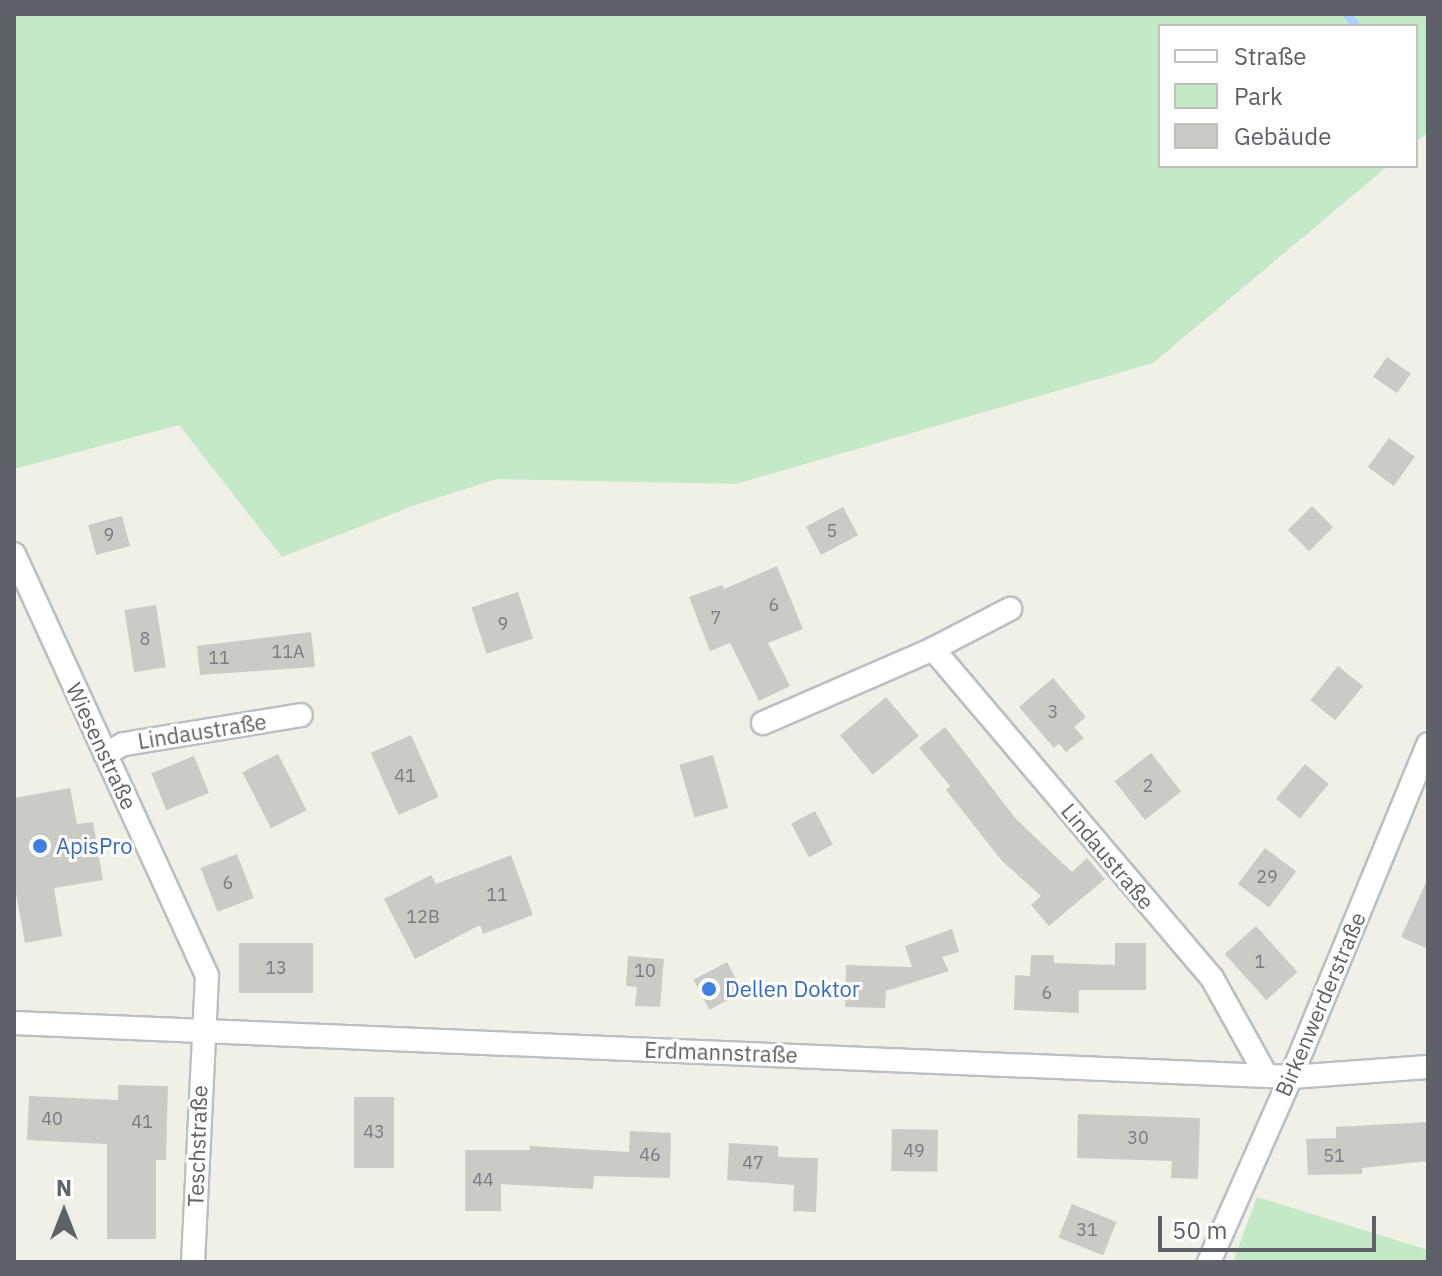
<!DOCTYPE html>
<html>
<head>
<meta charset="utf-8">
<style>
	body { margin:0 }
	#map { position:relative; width:1442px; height:1276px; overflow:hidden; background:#f1f0e7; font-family:"IBM Plex Sans",sans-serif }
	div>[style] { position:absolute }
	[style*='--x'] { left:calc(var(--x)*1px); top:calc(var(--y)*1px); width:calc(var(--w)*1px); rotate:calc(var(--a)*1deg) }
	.green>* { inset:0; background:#c3e9c7 }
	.stream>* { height:9px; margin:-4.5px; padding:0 4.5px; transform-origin:4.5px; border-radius:4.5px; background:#a9d0ff }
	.building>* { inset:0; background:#cccac4; transform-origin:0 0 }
	.roads { filter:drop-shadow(2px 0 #bbbec3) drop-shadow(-2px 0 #bbbec3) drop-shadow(0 2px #bbbec3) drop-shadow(0 -2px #bbbec3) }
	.street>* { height:22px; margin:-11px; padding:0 11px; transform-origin:11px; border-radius:11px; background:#fff }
	.dots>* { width:22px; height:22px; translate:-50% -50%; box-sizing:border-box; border:4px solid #fff; border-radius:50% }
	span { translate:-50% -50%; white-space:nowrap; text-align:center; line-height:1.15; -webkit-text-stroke:6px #fff; paint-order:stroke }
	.number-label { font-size:18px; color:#7a7b7f }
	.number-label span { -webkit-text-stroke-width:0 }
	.street-label { font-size:22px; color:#5e6168 }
	.shop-label { font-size:22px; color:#366cbe }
	.left { translate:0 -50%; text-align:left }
	.frame { position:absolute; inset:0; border:16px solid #5e6168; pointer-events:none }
	.legend { position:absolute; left:1158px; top:24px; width:260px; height:144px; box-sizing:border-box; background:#fff; border:2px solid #bfc0c3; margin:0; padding:10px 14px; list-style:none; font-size:24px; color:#5e6168 }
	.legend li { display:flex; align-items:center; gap:16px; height:40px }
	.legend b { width:40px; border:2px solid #bfc0c3 }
	.north { position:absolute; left:24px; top:1172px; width:80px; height:80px; -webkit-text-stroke:6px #fff; paint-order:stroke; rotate:0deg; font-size:22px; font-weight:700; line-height:32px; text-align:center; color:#5e6168 }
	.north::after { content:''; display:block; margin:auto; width:28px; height:36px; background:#5e6168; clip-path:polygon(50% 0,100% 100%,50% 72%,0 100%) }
	.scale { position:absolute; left:1158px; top:1216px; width:218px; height:36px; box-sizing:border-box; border:4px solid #5e6168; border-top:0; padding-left:10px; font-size:24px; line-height:28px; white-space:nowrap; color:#5e6168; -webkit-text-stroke:6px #fff; paint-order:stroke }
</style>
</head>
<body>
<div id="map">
	<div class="green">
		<i style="clip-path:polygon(14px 14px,1428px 14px,1428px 132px,1416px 142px,1416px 26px,1160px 26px,1160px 166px,1388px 166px,1153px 363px,736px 484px,497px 479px,418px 504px,282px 557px,179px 425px,14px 469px)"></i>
		<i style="clip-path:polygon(1257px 1197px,1428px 1250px,1428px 1262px,1233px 1262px)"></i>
	</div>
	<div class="stream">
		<i style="--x:1347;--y:14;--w:11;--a:52"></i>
	</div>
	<div class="building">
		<i style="left:1387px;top:357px;width:29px;height:24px;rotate:35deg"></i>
		<i style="left:1389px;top:438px;width:32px;height:36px;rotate:36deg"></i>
		<i style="left:1312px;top:506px;width:30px;height:34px;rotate:45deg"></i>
		<i style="left:843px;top:507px;width:32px;height:42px;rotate:62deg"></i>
		<i style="left:122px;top:516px;width:31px;height:35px;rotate:75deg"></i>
		<i style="clip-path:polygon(777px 566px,803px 629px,768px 643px,790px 686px,759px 701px,730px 643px,710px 651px,689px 597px,722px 585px,724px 589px)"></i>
		<i style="left:518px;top:592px;width:49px;height:49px;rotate:72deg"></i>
		<i style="left:156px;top:605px;width:63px;height:32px;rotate:81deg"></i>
		<i style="clip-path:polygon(311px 632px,315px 667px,200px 675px,197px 646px)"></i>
		<i style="left:1338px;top:666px;width:32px;height:44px;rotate:39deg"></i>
		<i style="clip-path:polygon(1053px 678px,1086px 717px,1074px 727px,1084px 738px,1066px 752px,1059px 744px,1054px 748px,1019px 707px)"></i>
		<i style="left:886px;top:697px;width:51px;height:60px;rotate:50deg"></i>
		<i style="clip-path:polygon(945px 727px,1016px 819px,1072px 872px,1087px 858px,1105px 879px,1049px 926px,1031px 905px,1041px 896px,1002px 861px,946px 790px,950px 786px,919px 748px)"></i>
		<i style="left:411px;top:735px;width:68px;height:44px;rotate:66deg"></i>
		<i style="left:1151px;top:753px;width:49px;height:46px;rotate:52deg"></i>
		<i style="left:278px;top:754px;width:63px;height:40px;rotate:63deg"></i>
		<i style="left:713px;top:755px;width:55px;height:35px;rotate:74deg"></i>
		<i style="left:194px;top:756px;width:40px;height:46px;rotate:68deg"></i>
		<i style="left:1305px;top:764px;width:31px;height:45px;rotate:40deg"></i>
		<i style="clip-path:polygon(70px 788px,77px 824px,93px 822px,103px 880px,54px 888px,62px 936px,25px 943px,14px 883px,14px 798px)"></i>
		<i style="left:815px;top:811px;width:38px;height:27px;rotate:62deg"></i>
		<i style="left:1265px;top:848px;width:39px;height:45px;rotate:37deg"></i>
		<i style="left:237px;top:854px;width:47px;height:39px;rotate:69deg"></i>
		<i style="clip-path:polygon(511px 855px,533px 915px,483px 934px,480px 925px,415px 959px,384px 899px,431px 875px,436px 884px)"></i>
		<i style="clip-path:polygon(1428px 878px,1428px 949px,1401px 937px)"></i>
		<i style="left:1256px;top:926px;width:62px;height:42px;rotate:48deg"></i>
		<i style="clip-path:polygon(952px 929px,959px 952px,942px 957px,949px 971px,886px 991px,885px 1008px,845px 1007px,846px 965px,912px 967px,905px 946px)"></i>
		<i style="left:239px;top:943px;width:74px;height:50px"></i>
		<i style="clip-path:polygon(1115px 943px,1146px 943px,1146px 990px,1079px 990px,1079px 1013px,1014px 1010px,1015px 975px,1030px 976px,1031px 955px,1054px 955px,1054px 963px,1115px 965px)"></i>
		<i style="clip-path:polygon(628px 956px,664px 959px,660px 1007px,635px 1006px,637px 987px,626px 986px)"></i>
		<i style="left:727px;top:962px;width:34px;height:38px;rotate:62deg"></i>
		<i style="clip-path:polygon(118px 1085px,168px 1086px,166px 1160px,156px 1160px,156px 1239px,107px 1239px,107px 1144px,27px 1140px,29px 1096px,118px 1100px)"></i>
		<i style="left:354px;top:1097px;width:40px;height:71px"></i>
		<i style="clip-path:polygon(1078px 1114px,1200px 1118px,1198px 1179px,1171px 1178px,1172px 1161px,1077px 1158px)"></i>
		<i style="clip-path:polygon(1428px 1122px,1428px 1161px,1362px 1168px,1362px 1174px,1308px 1175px,1306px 1139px,1336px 1138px,1336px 1127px)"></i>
		<i style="left:892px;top:1129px;width:46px;height:42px;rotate:1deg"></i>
		<i style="clip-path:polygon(630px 1131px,671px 1133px,670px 1178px,594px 1176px,593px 1189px,501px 1184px,501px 1211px,465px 1211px,465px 1150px,530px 1150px,530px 1146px,629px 1152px)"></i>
		<i style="clip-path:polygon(729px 1143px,778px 1146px,778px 1157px,818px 1158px,816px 1212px,793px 1211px,794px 1185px,727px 1180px)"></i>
		<i style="left:1072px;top:1204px;width:48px;height:36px;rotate:22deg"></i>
	</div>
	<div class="roads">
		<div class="street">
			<i style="--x:14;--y:554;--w:464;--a:65.4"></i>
			<i style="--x:207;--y:976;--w:286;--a:92.8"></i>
			<i style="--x:933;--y:649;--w:431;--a:49.7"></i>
			<i style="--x:1212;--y:978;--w:111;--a:60.9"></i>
			<i style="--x:763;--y:723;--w:185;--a:-23.5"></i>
			<i style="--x:933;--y:649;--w:87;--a:-27.5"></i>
			<i style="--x:105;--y:754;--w:21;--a:-28"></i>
			<i style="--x:124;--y:744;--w:179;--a:-9.3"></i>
			<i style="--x:14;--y:1023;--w:1278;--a:2.42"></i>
			<i style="--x:1291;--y:1077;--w:137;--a:-4.2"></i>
			<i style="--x:1209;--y:1262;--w:202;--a:-66.1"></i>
			<i style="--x:1291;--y:1077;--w:360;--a:-67.6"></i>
		</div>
	</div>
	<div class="dots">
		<i style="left:40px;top:846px;background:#3f7fe0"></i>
		<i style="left:709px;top:989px;background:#3f7fe0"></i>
	</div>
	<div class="number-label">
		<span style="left:832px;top:531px">5</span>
		<span style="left:109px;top:535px">9</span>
		<span style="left:774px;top:605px">6</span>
		<span style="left:716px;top:618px">7</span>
		<span style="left:503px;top:624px">9</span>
		<span style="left:145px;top:639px">8</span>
		<span style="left:288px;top:652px">11A</span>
		<span style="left:219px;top:658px">11</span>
		<span style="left:1053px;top:712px">3</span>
		<span style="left:405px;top:776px">41</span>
		<span style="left:1148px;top:786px">2</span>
		<span style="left:1267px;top:877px">29</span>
		<span style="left:228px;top:883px">6</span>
		<span style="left:497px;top:895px">11</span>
		<span style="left:423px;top:917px">12B</span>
		<span style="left:1260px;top:962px">1</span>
		<span style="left:276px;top:968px">13</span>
		<span style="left:645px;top:971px">10</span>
		<span style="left:1047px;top:993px">6</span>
		<span style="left:52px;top:1119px">40</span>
		<span style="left:142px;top:1122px">41</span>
		<span style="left:374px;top:1132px">43</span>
		<span style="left:1138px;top:1138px">30</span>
		<span style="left:914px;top:1151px">49</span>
		<span style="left:650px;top:1155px">46</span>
		<span style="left:1334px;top:1156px">51</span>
		<span style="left:753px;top:1163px">47</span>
		<span style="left:483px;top:1180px">44</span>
		<span style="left:1087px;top:1230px">31</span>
	</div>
	<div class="street-label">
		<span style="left:202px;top:731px;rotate:-9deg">Lindaustraße</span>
		<span style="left:102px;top:746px;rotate:65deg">Wiesenstraße</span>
		<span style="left:1108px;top:856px;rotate:50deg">Lindaustraße</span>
		<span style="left:1320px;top:1004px;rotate:-67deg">Birkenwerderstraße</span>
		<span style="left:721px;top:1052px;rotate:2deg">Erdmannstraße</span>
		<span style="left:197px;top:1146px;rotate:-88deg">Teschstraße</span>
	</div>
	<div class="shop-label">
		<span class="left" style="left:56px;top:846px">ApisPro</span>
		<span class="left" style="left:725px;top:989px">Dellen Doktor</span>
	</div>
	<div class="frame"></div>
	<ul class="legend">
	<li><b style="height:10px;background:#fff"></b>Straße</li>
	<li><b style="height:22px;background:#c3e9c7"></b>Park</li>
	<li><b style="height:22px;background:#cccac4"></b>Gebäude</li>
	</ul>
	<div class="north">N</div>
	<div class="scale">50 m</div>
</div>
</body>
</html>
